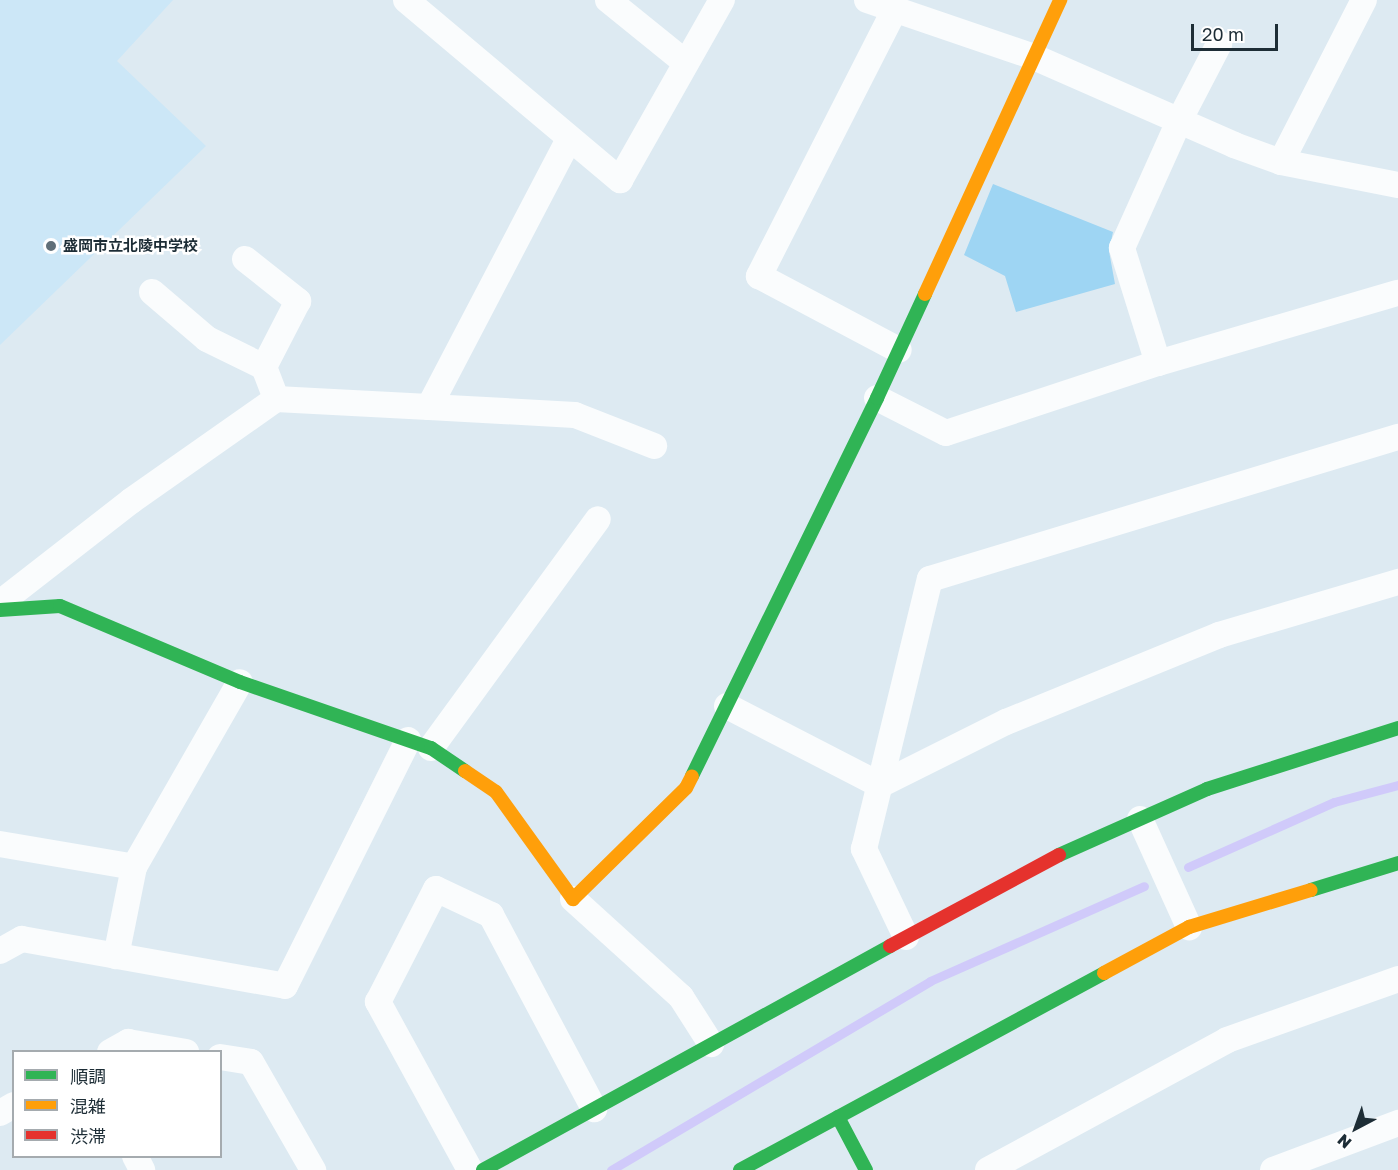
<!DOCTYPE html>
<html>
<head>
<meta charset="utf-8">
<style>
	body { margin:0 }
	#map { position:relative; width:1398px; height:1170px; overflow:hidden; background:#ddeaf2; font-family:"Golos Text","Noto Sans JP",sans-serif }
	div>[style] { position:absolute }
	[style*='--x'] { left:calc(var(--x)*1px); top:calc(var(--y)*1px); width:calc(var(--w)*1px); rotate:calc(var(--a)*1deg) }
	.built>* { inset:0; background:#cce7f7 }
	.green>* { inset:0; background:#9ed5f3 }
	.stream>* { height:9px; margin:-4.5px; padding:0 4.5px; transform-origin:4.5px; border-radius:4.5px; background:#d0cafa }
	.street>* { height:26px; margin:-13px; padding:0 13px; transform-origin:13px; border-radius:13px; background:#fafcfd }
	.fast>* { height:14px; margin:-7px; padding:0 7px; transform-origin:7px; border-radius:7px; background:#30b455 }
	.slow>* { height:14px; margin:-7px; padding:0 7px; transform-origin:7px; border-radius:7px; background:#ff9f0a }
	.jam>* { height:14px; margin:-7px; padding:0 7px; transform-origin:7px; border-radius:7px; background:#e5322d }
	.dots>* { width:16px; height:16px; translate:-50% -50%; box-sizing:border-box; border:3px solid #fff; border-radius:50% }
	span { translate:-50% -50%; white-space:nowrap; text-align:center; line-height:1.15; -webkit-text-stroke:5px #fff; paint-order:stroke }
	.poi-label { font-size:15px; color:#1d2d36; font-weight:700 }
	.left { translate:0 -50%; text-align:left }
	.legend { position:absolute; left:12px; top:1050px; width:210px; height:108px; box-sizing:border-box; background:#fff; border:2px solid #a5abaf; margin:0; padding:8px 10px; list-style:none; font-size:18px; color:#1d2d36 }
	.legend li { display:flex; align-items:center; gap:12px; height:30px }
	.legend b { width:30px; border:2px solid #a5abaf }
	.north { position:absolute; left:1326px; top:1098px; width:60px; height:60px; -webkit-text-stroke:4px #fff; paint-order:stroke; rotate:221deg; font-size:16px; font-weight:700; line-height:24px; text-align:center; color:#1d2d36 }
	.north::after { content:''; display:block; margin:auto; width:21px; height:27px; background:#1d2d36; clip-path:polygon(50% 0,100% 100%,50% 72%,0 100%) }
	.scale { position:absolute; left:1191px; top:24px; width:87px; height:27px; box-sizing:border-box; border:3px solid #1d2d36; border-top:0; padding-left:8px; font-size:18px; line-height:21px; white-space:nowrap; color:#1d2d36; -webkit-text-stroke:4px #fff; paint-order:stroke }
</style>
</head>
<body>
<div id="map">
	<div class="built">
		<i style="clip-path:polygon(0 0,173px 0,117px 61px,206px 146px,0 345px)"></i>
	</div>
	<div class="green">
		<i style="clip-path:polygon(993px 184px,1113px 232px,1109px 251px,1115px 284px,1016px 312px,1005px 276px,964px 255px)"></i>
	</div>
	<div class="stream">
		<i style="--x:1188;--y:867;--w:160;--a:-24"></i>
		<i style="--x:1334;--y:802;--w:66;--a:-14.9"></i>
		<i style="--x:611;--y:1170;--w:371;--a:-30.6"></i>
		<i style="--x:930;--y:981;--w:234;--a:-23.9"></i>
	</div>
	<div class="street">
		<i style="--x:406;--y:0;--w:280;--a:40.1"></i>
		<i style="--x:620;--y:180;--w:207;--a:-60.5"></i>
		<i style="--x:608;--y:0;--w:100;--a:38.9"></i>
		<i style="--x:867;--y:0;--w:176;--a:18.8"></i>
		<i style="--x:1034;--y:57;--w:219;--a:23.7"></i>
		<i style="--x:1234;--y:145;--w:50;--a:19.9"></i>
		<i style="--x:1281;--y:162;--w:119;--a:11.1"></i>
		<i style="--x:895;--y:9;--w:300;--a:117"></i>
		<i style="--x:759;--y:276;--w:158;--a:27.9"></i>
		<i style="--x:1281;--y:162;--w:182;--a:-62.9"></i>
		<i style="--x:245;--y:259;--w:68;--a:38.4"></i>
		<i style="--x:298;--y:301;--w:74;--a:117.3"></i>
		<i style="--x:152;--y:292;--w:72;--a:40.5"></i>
		<i style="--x:207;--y:339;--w:64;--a:26.2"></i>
		<i style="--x:264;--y:367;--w:34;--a:69"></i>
		<i style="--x:1158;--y:363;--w:121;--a:-107.4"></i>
		<i style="--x:1122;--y:248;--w:139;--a:-65.8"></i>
		<i style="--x:1179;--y:121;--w:87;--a:-62.5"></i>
		<i style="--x:877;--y:398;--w:77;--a:26.9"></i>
		<i style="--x:946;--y:433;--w:223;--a:-18.3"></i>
		<i style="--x:1158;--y:363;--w:250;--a:-16.3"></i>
		<i style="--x:429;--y:407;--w:146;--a:3.1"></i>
		<i style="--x:575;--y:415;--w:85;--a:21.4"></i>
		<i style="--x:0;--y:603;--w:166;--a:-37.9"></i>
		<i style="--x:131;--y:501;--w:177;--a:-35.1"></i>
		<i style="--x:276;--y:399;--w:153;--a:3"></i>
		<i style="--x:429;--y:407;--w:302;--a:-62.4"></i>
		<i style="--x:727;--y:706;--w:172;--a:27.3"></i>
		<i style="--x:880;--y:785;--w:141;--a:-26.6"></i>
		<i style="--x:1006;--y:722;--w:230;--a:-22.2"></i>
		<i style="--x:1219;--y:635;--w:187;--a:-16.5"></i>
		<i style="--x:431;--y:748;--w:283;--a:-53.9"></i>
		<i style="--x:1140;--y:819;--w:119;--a:65.6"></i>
		<i style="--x:0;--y:844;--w:136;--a:9.7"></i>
		<i style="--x:134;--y:867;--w:91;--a:101.4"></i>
		<i style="--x:134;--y:867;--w:213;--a:-60.2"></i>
		<i style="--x:573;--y:899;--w:146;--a:42.2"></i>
		<i style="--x:681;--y:997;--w:56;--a:57.4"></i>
		<i style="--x:906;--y:937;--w:98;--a:-115.5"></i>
		<i style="--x:864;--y:849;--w:278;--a:-76.3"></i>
		<i style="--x:930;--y:579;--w:489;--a:-16.9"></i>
		<i style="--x:0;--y:951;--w:25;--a:-29"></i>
		<i style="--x:22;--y:939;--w:267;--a:10.1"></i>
		<i style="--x:285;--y:986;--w:275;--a:-63.4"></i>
		<i style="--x:110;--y:1052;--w:21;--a:-29"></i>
		<i style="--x:128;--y:1042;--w:59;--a:9.8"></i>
		<i style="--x:220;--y:1057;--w:31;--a:9"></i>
		<i style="--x:251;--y:1062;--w:125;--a:60.1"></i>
		<i style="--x:0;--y:1113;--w:16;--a:-30"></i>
		<i style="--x:135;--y:1156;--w:16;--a:63"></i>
		<i style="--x:470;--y:1170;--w:192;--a:-118.7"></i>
		<i style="--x:378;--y:1002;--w:127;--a:-62.8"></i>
		<i style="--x:436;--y:889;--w:61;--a:25.3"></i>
		<i style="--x:491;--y:915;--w:220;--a:62"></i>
		<i style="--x:988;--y:1170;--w:272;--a:-28.5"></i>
		<i style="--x:1227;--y:1040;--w:182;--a:-19.6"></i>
		<i style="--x:1273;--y:1170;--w:134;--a:-20.6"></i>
	</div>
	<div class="fast">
		<i style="--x:0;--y:610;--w:60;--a:-3.8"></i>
		<i style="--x:60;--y:606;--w:195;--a:22.9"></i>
		<i style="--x:240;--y:682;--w:202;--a:19.1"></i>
		<i style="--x:431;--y:748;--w:41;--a:34.1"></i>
		<i style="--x:692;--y:776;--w:421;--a:-63.9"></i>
		<i style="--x:877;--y:398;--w:115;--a:-65.2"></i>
		<i style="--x:1059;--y:855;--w:162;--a:-24"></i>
		<i style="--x:1207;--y:789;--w:201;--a:-17.7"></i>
		<i style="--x:1311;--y:890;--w:91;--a:-17.2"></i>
		<i style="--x:838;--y:1117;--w:60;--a:62.2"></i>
		<i style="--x:483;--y:1170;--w:465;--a:-28.8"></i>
		<i style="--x:740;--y:1170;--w:414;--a:-28.4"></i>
	</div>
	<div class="slow">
		<i style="--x:925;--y:294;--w:324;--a:-65.3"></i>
		<i style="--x:465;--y:771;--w:37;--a:34"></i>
		<i style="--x:496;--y:792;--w:132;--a:54.3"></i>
		<i style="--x:573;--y:899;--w:158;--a:-44.5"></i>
		<i style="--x:686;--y:788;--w:13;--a:-63"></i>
		<i style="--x:1104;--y:973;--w:97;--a:-28.4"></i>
		<i style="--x:1189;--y:927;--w:127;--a:-16.9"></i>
	</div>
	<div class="jam">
		<i style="--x:890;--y:946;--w:192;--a:-28.3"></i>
	</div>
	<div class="dots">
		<i style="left:51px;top:246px;background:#606f78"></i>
	</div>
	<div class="poi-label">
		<span class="left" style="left:63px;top:246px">盛岡市立北陵中学校</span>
	</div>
	<ul class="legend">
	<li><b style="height:8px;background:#30b455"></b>順調</li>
	<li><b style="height:8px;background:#ff9f0a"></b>混雑</li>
	<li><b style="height:8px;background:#e5322d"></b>渋滞</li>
	</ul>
	<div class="north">N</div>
	<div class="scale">20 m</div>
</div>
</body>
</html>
